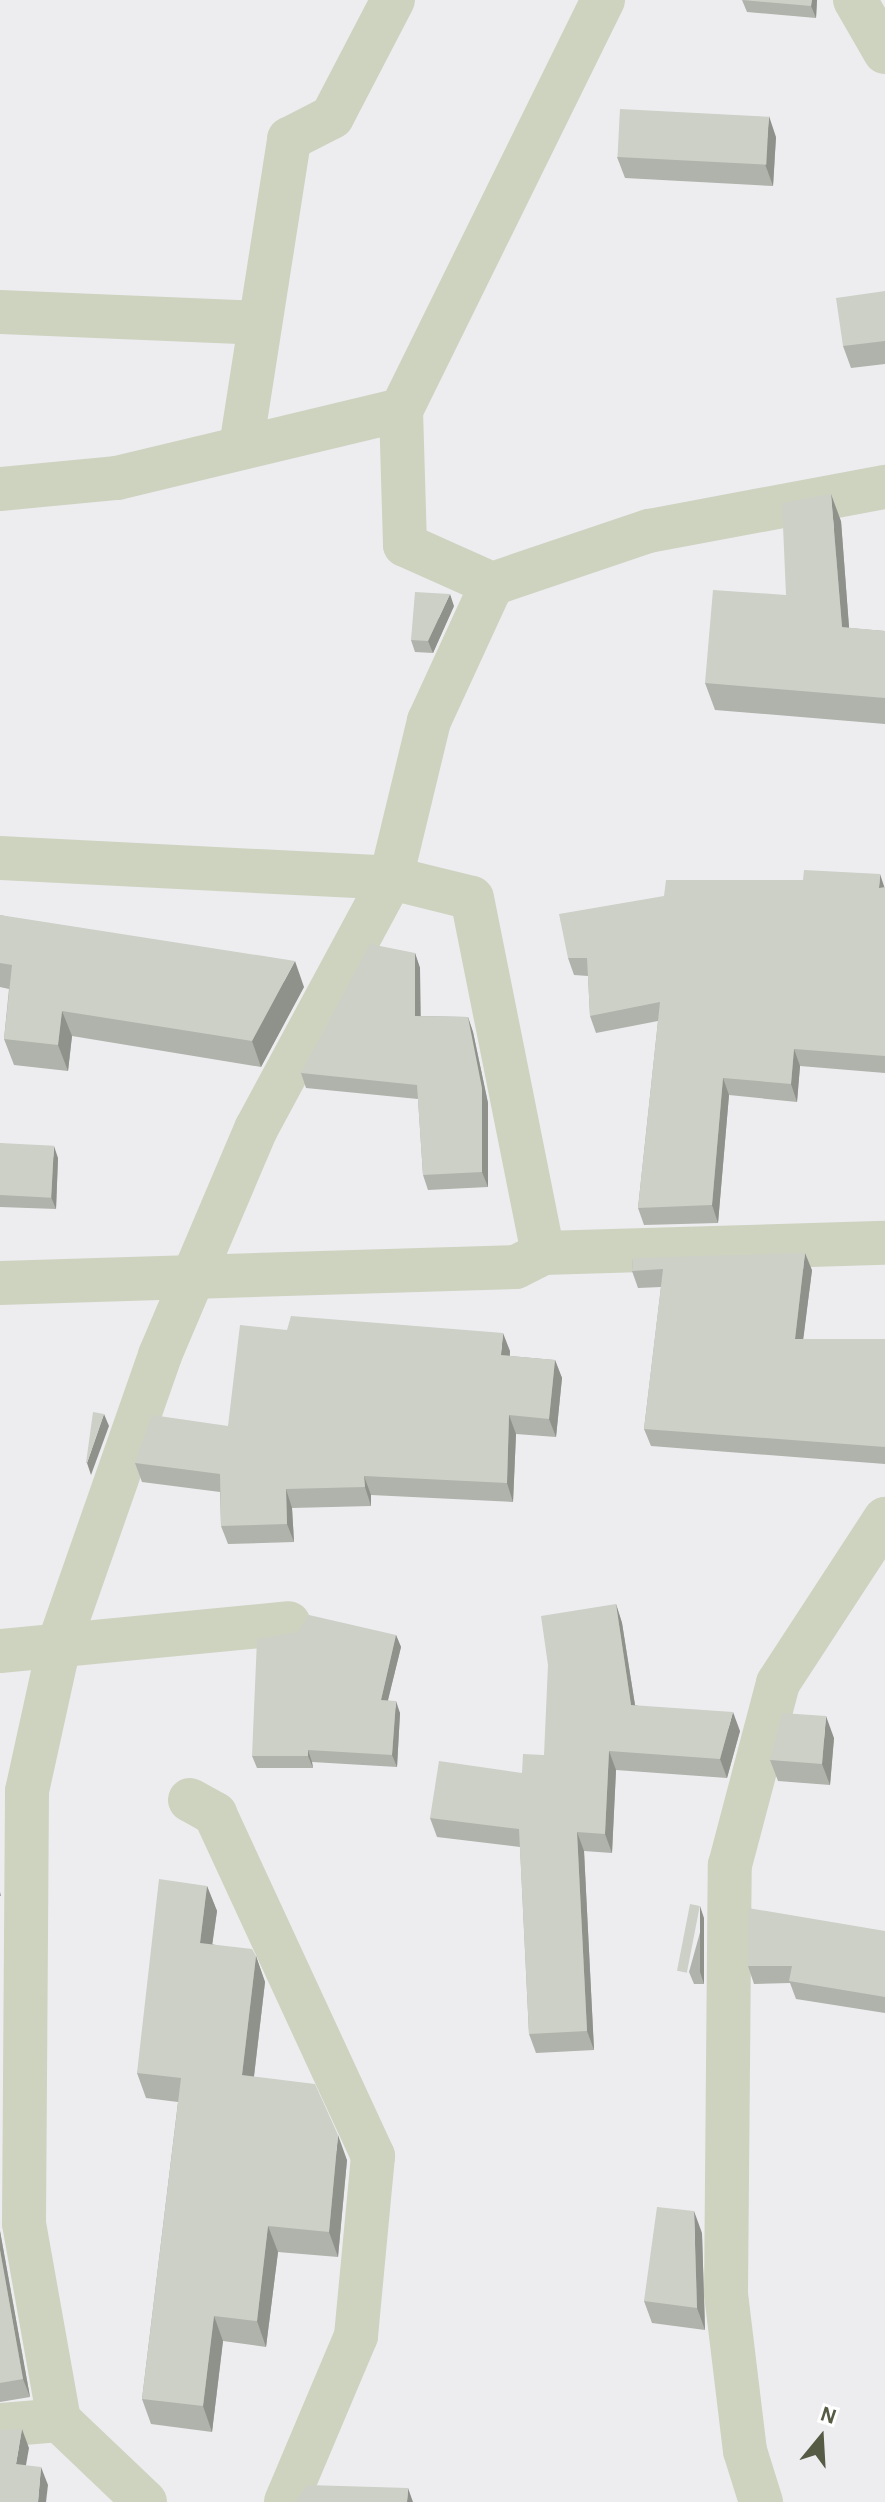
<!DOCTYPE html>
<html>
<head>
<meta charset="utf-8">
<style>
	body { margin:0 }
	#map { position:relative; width:885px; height:2502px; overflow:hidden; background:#ededf0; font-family:"Alegreya Sans",sans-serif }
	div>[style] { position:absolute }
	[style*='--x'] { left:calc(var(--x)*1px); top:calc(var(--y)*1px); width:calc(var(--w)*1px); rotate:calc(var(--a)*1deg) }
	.minor>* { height:44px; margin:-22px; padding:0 22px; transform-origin:22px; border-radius:22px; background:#ced3c0 }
	.wall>* { inset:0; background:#afb3ab }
	.shaded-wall>* { inset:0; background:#8f928b; transform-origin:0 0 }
	.building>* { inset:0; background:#ccd0c7; transform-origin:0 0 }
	span { translate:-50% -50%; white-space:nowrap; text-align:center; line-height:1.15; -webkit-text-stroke:8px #fff; paint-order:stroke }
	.north { position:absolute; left:781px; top:2398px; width:80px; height:80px; -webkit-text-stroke:6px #fff; paint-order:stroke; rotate:18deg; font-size:22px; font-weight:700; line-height:32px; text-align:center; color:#555b45 }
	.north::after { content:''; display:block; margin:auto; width:28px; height:36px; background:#555b45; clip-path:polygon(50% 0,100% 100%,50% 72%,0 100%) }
</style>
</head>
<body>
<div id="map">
	<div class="minor">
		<i style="--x:603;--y:0;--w:457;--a:116.2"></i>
		<i style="--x:401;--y:410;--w:135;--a:88.3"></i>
		<i style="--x:405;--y:545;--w:95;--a:24.1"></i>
		<i style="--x:492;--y:584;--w:166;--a:-18.7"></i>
		<i style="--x:649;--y:531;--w:240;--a:-10.6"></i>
		<i style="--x:855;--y:0;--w:60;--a:60"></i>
		<i style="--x:0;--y:312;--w:260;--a:2.4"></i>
		<i style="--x:241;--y:447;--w:312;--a:-81.1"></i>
		<i style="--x:289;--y:139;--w:48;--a:-27.1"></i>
		<i style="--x:332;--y:117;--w:132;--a:-62.5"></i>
		<i style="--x:0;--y:489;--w:118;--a:-5.4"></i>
		<i style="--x:117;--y:478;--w:292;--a:-13.5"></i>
		<i style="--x:0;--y:858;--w:392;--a:2.9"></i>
		<i style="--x:391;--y:878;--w:83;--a:13.9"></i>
		<i style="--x:472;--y:898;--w:362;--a:78.7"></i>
		<i style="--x:0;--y:1283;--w:516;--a:-1.78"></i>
		<i style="--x:516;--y:1267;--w:30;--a:-27"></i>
		<i style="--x:543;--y:1253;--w:342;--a:-1.7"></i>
		<i style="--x:0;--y:1651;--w:290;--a:-5.5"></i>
		<i style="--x:190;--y:1800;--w:29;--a:29"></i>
		<i style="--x:215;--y:1814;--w:377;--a:65.2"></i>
		<i style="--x:373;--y:2156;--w:181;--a:95.4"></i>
		<i style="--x:356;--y:2336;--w:180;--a:112.9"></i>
		<i style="--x:0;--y:2425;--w:59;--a:-4.8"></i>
		<i style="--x:145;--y:2502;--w:119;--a:-136.4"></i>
		<i style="--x:59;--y:2420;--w:200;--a:-100.1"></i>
		<i style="--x:24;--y:2223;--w:432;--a:-89.6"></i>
		<i style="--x:27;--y:1791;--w:154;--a:-77.6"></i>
		<i style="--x:60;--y:1641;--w:303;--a:-70.7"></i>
		<i style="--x:160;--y:1355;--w:246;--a:-67"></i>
		<i style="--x:256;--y:1129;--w:285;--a:-61.7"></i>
		<i style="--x:391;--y:878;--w:162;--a:-76.4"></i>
		<i style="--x:429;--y:721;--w:151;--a:-65.3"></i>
		<i style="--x:761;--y:2502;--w:53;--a:-107.4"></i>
		<i style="--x:745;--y:2451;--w:158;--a:-96.9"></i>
		<i style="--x:726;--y:2294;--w:429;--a:-89.5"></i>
		<i style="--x:730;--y:1865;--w:188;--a:-75.2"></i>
		<i style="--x:778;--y:1683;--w:196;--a:-56.9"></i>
	</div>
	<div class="wall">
		<i style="clip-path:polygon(742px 0,817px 0,816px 18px,747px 12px)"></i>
		<i style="clip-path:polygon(776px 137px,773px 186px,625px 178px,617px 157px)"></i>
		<i style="clip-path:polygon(885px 291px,885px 364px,851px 368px,843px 346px)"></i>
		<i style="clip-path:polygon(841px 521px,849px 628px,885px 631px,885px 724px,715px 710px,705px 683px,786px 595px)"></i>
		<i style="clip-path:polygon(454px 606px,433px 653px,415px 652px,411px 640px)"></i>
		<i style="clip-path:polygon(885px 887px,885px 1073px,800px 1066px,797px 1102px,729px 1095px,718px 1223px,644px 1225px,638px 1208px,658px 1021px,596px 1033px,590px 1016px,588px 976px,574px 975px,568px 958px)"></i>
		<i style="clip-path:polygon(0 915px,304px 987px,261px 1067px,72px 1036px,68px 1071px,14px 1065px,4px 1039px,9px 989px,0 987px)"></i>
		<i style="clip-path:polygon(415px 953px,420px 968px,420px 1016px,468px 1017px,473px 1032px,488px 1103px,488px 1187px,428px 1190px,423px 1175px,418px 1099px,306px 1088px,301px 1073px)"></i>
		<i style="clip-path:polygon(0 1143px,58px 1158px,56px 1209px,0 1207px)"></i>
		<i style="clip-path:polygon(633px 1258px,812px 1270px,803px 1339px,885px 1339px,885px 1464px,651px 1446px,644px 1429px,661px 1287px,638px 1288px,632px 1271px)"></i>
		<i style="clip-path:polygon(287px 1330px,510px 1351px,510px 1356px,555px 1360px,562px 1378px,556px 1437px,516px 1434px,513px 1502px,371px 1495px,371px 1506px,292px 1508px,294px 1542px,228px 1544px,221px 1526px,220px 1492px,142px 1482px,135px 1463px,228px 1426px)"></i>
		<i style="clip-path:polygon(616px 1604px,622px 1623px,635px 1705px,740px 1731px,727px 1778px,616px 1770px,612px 1853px,584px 1851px,594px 2050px,536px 2053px,529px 2034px,520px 1847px,437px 1837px,430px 1818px,522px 1773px,544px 1755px)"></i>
		<i style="clip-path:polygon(396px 1635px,401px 1647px,388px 1700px,400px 1713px,397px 1767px,312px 1762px,313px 1768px,257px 1768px,252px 1756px)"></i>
		<i style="clip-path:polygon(834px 1738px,830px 1785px,778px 1781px,770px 1760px)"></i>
		<i style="clip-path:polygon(207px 1886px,217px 1911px,212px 1944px,256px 1956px,265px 1982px,254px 2077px,347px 2160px,338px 2257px,278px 2252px,266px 2347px,223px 2341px,212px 2432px,151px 2424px,142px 2399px,178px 2102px,146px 2098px,137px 2073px)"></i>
		<i style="clip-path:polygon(704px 1918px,704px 1984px,694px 1984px,689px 1972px)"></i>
		<i style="clip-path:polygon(885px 1931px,885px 2013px,796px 1999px,790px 1983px,754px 1984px,748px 1966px)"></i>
		<i style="clip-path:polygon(0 2231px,30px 2397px,0 2402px)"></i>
		<i style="clip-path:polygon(702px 2233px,705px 2330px,652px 2323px,644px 2301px)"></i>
	</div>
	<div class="shaded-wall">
		<i style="clip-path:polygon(812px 0,817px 0,816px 18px,811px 6px)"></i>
		<i style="clip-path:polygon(769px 116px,776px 137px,773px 186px,765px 164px)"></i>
		<i style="clip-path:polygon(831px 494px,841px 521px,851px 653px,842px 627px)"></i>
		<i style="clip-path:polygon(450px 594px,454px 606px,433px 653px,428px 641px)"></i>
		<i style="clip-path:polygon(880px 874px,885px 889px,879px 888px)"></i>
		<i style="clip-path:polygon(415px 953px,420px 968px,421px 1031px,415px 1016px)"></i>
		<i style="clip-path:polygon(295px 961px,304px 987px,261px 1067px,252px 1041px)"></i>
		<i style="clip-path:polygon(62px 1011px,72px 1036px,68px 1071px,58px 1045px)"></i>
		<i style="clip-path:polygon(468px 1017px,473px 1032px,488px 1103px,488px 1187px,482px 1172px)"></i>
		<i style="clip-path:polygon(794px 1049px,800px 1066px,797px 1102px,791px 1084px)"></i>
		<i style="clip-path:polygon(723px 1078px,729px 1095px,718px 1223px,712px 1205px)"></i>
		<i style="clip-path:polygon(54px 1146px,58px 1158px,56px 1209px,51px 1197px)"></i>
		<i style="clip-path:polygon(805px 1253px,812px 1270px,801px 1357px,795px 1339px)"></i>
		<i style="clip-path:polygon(503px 1333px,510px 1351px,508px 1373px,501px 1355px)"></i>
		<i style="clip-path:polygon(555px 1360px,562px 1378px,556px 1437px,549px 1419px)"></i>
		<i style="clip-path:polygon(104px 1414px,109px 1426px,91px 1475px,87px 1463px)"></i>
		<i style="clip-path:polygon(509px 1415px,516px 1434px,513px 1502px,507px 1483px)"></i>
		<i style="clip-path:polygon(364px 1476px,371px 1495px,371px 1506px,365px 1487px)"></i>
		<i style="clip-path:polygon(286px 1489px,292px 1508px,294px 1542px,287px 1524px)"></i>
		<i style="clip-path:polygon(616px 1604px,622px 1623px,638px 1724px,631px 1705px)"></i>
		<i style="clip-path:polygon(396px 1635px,401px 1647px,385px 1712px,381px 1700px)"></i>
		<i style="clip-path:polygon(396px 1701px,400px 1713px,397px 1767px,392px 1755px)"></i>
		<i style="clip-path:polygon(733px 1712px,740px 1731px,727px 1778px,720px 1759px)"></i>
		<i style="clip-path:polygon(826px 1716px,834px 1738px,830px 1785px,822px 1764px)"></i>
		<i style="clip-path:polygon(308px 1750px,312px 1762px,313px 1768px,308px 1756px)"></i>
		<i style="clip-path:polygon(609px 1751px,616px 1770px,612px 1853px,605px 1834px)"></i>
		<i style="clip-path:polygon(577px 1832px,584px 1851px,594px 2050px,587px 2031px)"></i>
		<i style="clip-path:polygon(207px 1886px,217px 1911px,209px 1968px,200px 1943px)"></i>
		<i style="left:0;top:1892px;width:4px;height:59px;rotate:76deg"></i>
		<i style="clip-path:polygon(700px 1906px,704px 1918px,704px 1984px,700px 1972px)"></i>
		<i style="clip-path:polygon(256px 1956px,265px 1982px,251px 2101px,242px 2075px)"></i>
		<i style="clip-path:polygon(338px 2135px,347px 2160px,338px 2257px,329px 2232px)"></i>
		<i style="clip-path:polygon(694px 2211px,702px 2233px,705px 2330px,697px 2308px)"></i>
		<i style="clip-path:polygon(268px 2226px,278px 2252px,266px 2347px,257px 2321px)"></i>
		<i style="clip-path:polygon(0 2231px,30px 2397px,23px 2379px,0 2250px)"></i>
		<i style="clip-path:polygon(214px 2316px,223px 2341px,212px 2432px,203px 2406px)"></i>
		<i style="clip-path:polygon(22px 2429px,29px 2448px,23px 2482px,16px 2464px)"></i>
		<i style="clip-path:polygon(41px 2467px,48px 2485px,46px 2502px,38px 2502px)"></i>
		<i style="clip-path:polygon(408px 2488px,413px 2502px,407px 2502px)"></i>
	</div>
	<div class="building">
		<i style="clip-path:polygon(742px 0,812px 0,811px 6px)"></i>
		<i style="left:620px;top:109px;width:149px;height:48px;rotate:3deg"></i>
		<i style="clip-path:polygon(885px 291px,885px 341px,843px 346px,836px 298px)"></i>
		<i style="clip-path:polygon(831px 494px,842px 627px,885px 631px,885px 698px,705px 683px,713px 590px,786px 595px,782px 503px)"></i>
		<i style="clip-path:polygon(415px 592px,450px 594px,428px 641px,411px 640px)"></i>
		<i style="clip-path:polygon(804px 870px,880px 874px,879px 888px,885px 887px,885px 1056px,794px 1049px,791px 1084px,723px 1078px,712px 1205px,638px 1208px,660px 1002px,590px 1016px,587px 958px,568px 958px,559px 914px,664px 896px,666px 880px,803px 880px)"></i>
		<i style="clip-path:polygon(0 915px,295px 961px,252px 1041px,62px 1011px,58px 1045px,4px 1039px,12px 965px,0 963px)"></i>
		<i style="clip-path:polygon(370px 944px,415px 953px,415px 1016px,468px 1017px,482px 1088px,482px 1172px,423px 1175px,417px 1085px,301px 1073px)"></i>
		<i style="left:0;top:1143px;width:54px;height:52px;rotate:3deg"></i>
		<i style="clip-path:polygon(805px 1253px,795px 1339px,885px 1339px,885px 1447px,644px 1429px,663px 1269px,632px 1271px,633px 1258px)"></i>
		<i style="clip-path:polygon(291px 1316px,503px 1333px,501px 1355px,555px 1360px,549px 1419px,509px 1415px,507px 1483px,364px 1476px,365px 1487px,286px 1489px,287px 1524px,221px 1526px,220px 1474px,135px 1463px,152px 1415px,228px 1426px,240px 1325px,287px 1330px)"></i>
		<i style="clip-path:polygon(93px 1412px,104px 1414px,87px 1463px,86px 1463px)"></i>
		<i style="clip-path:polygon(616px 1604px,631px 1705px,733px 1712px,720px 1759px,609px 1751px,605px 1834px,577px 1832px,587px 2031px,529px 2034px,519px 1829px,430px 1818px,439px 1761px,522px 1773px,523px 1754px,544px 1755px,548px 1665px,541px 1616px)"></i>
		<i style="clip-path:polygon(309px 1615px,396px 1635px,381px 1700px,396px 1701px,392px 1755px,308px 1750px,308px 1756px,252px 1756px,257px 1639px,298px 1632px)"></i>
		<i style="clip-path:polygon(782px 1713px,826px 1716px,822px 1764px,770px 1760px)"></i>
		<i style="clip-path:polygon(159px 1879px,207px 1886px,200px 1943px,252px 1949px,256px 1956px,242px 2075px,315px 2084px,338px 2135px,329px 2232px,268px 2226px,257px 2321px,214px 2316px,203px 2406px,142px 2399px,181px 2078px,137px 2073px)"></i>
		<i style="left:690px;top:1904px;width:10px;height:68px;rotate:11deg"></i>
		<i style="clip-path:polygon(748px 1908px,885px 1931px,885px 1997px,789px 1981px,792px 1966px,748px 1966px)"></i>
		<i style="clip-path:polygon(657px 2207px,694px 2211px,697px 2308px,644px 2301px)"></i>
		<i style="clip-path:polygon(0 2250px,23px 2379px,0 2383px)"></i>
		<i style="clip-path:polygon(22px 2429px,16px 2464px,41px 2467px,38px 2502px,0 2502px,0 2430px)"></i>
		<i style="clip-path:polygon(308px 2485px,408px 2488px,407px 2502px,295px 2502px)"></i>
	</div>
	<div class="north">N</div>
</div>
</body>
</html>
